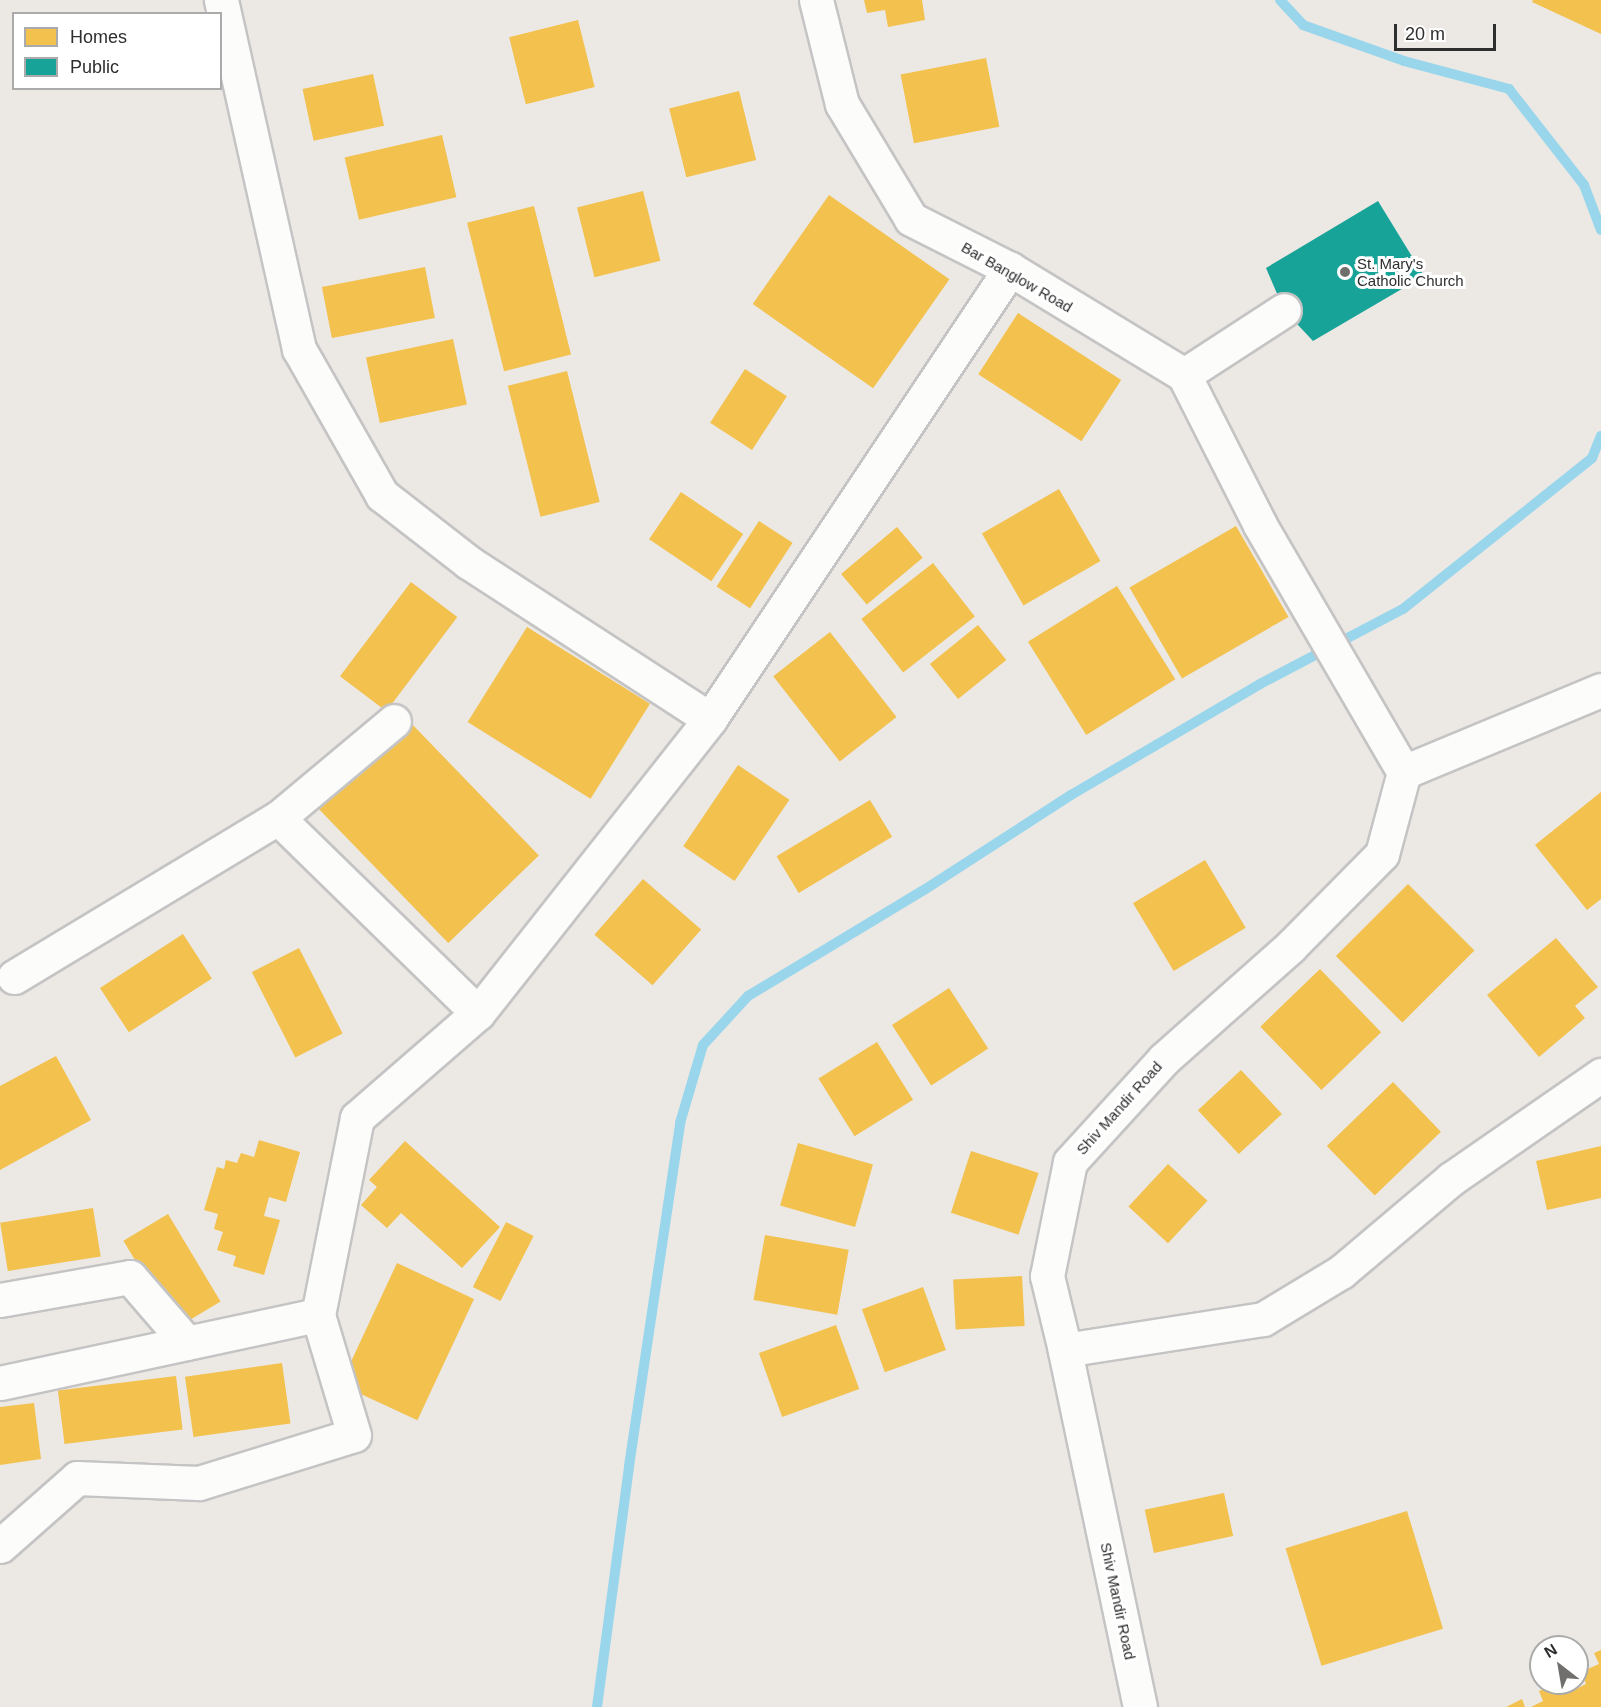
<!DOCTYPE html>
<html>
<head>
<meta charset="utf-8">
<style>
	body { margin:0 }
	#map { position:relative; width:1601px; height:1707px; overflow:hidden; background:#ece8e4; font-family:Arial,sans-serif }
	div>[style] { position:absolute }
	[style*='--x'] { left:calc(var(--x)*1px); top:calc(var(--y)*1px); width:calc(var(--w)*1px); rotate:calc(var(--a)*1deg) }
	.homes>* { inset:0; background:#f2c14e; transform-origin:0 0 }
	.public>* { inset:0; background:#17a398 }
	.stream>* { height:10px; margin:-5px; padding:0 5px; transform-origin:5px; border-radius:5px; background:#99d6ec }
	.roads { filter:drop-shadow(2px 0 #c5c4c5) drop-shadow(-2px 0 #c5c4c5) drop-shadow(0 2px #c5c4c5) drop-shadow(0 -2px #c5c4c5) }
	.street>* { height:33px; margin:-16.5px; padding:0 16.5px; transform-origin:16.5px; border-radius:16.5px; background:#fcfcfb }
	.secondary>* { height:33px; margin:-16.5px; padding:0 16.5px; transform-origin:16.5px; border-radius:16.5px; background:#fcfcfb }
	.dots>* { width:16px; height:16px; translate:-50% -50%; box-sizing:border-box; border:3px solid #fff; border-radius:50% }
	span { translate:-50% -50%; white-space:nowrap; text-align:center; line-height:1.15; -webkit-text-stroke:6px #fff; paint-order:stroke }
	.poi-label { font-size:15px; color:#2e2e2e }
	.left { translate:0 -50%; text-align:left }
	.street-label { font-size:15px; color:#2e2e2e }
	.legend { position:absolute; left:12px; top:12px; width:210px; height:78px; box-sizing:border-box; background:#fff; border:2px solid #ababab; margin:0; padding:8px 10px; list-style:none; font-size:18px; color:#2e2e2e }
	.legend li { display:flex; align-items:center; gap:12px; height:30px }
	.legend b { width:30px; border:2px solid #ababab }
	.north { position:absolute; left:1529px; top:1635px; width:60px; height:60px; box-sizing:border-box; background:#fff; border:2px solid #ababab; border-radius:50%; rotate:329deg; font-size:16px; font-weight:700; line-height:24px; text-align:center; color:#2e2e2e }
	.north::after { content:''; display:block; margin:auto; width:21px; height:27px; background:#706f6e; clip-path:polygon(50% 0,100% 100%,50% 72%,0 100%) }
	.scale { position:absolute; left:1394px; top:24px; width:102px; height:27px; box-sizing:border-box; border:3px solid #2e2e2e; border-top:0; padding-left:8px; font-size:18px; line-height:21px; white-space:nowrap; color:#2e2e2e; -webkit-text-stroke:4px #fff; paint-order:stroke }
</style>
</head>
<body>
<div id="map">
	<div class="homes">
		<i style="clip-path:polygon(864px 0,922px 0,925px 20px,888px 27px,885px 10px,867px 13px)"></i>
		<i style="clip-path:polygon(1533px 0,1601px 0,1601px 34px,1532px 2px)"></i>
		<i style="left:578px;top:20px;width:69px;height:71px;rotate:76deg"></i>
		<i style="left:986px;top:58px;width:70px;height:87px;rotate:79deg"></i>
		<i style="left:373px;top:74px;width:53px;height:72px;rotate:78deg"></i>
		<i style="left:739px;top:91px;width:71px;height:72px;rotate:76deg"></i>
		<i style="left:442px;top:135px;width:64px;height:100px;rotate:77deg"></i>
		<i style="left:643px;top:191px;width:72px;height:68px;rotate:76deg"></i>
		<i style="left:829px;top:195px;width:147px;height:133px;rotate:35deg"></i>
		<i style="left:534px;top:206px;width:153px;height:69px;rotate:76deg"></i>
		<i style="left:425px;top:267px;width:52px;height:105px;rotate:79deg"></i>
		<i style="left:1018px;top:313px;width:123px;height:73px;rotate:33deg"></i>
		<i style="left:453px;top:339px;width:67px;height:89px;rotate:78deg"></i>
		<i style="left:745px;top:369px;width:50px;height:64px;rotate:33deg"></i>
		<i style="left:567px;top:371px;width:135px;height:61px;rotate:76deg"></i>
		<i style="left:1059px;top:489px;width:83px;height:89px;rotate:60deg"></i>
		<i style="left:681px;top:492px;width:75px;height:57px;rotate:34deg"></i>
		<i style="left:759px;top:521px;width:40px;height:78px;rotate:33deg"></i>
		<i style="left:1236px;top:526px;width:105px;height:123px;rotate:60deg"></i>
		<i style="left:897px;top:527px;width:40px;height:73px;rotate:50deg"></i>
		<i style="left:933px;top:563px;width:68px;height:91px;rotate:52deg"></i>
		<i style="left:411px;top:582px;width:58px;height:118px;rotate:37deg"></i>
		<i style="left:1117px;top:586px;width:110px;height:105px;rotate:58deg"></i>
		<i style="left:978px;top:625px;width:45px;height:62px;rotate:51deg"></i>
		<i style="left:527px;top:627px;width:145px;height:112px;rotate:32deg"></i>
		<i style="left:830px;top:632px;width:108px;height:72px;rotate:52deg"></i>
		<i style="left:409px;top:721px;width:187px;height:126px;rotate:46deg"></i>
		<i style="left:738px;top:765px;width:62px;height:98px;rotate:34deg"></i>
		<i style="clip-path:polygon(1601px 792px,1601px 899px,1587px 910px,1535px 845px)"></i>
		<i style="left:870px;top:800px;width:43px;height:109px;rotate:59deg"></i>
		<i style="left:1205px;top:860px;width:79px;height:84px;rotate:59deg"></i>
		<i style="left:643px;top:879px;width:77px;height:74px;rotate:41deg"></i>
		<i style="left:1408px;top:884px;width:94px;height:102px;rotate:45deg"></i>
		<i style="left:183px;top:934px;width:53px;height:99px;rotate:57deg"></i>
		<i style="clip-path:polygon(1556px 938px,1598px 987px,1575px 1006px,1585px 1018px,1539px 1057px,1487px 995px)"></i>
		<i style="left:299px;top:948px;width:96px;height:53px;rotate:63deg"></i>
		<i style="left:1320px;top:969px;width:88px;height:83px;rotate:46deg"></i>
		<i style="left:949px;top:988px;width:72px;height:68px;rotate:57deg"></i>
		<i style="left:877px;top:1042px;width:68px;height:69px;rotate:58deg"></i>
		<i style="clip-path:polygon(56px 1056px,91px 1120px,0 1170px,0 1086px)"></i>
		<i style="left:1241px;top:1070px;width:60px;height:59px;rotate:47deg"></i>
		<i style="left:1393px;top:1082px;width:69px;height:92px;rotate:46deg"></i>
		<i style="clip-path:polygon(259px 1140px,300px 1152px,286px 1202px,269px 1197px,264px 1216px,280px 1220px,264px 1275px,233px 1266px,236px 1256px,217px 1250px,223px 1232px,214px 1229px,218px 1214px,204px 1210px,217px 1167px,224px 1169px,226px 1160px,237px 1163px,241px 1153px,254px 1157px)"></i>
		<i style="clip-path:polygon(405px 1141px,500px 1227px,462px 1268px,401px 1213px,387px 1228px,361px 1205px,377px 1187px,369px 1180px)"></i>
		<i style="left:798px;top:1143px;width:78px;height:65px;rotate:16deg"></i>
		<i style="clip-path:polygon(1601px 1146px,1601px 1198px,1547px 1210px,1536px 1161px)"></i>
		<i style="left:971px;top:1151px;width:71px;height:65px;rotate:18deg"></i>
		<i style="left:1168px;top:1164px;width:54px;height:58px;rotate:43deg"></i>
		<i style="left:93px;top:1208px;width:49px;height:94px;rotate:81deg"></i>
		<i style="left:168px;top:1214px;width:102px;height:52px;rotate:59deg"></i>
		<i style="left:506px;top:1222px;width:31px;height:73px;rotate:27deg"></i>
		<i style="left:765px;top:1235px;width:85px;height:66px;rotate:10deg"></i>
		<i style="left:397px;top:1263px;width:85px;height:134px;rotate:25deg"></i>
		<i style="left:1022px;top:1276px;width:50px;height:69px;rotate:87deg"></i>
		<i style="left:923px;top:1287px;width:67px;height:65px;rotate:70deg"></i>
		<i style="left:836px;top:1325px;width:68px;height:82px;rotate:70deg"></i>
		<i style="left:282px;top:1363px;width:61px;height:98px;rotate:82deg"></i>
		<i style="left:176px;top:1376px;width:54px;height:119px;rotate:83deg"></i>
		<i style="clip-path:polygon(34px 1403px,41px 1459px,0 1465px,0 1407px)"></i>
		<i style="left:1224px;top:1493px;width:44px;height:81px;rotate:78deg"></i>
		<i style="left:1407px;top:1511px;width:123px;height:127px;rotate:73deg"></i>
		<i style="clip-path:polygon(1601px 1650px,1601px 1707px,1531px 1707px,1543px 1701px,1539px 1691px,1557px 1683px,1571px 1683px,1574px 1690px,1586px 1684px,1581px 1672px,1599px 1664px,1594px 1653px)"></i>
		<i style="clip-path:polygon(1522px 1699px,1525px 1707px,1506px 1707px)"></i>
	</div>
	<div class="public">
		<i style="clip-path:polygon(1378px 201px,1424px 276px,1313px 341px,1284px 310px,1266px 268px)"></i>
	</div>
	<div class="stream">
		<i style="--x:1280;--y:0;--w:34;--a:47"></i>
		<i style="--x:1303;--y:25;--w:107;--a:19.6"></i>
		<i style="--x:1404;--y:61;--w:109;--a:14.9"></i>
		<i style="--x:1509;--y:89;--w:122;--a:52"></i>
		<i style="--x:1584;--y:185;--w:48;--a:69.3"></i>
		<i style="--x:597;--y:1707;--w:243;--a:-82.4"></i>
		<i style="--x:629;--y:1466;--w:347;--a:-81.5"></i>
		<i style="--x:680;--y:1123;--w:81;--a:-73.6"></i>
		<i style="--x:703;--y:1045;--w:67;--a:-47.4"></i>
		<i style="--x:748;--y:996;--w:205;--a:-31.1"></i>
		<i style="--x:924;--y:890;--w:175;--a:-32.9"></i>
		<i style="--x:1071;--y:795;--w:219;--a:-30.4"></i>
		<i style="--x:1260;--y:684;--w:161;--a:-27.7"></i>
		<i style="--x:1403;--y:609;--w:242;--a:-38.6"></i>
		<i style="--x:1592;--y:458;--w:24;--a:-68"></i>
	</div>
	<div class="roads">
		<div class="street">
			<i style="--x:221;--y:0;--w:358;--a:77.4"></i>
			<i style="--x:299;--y:349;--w:168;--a:60.4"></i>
			<i style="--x:382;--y:495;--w:109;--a:37.9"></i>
			<i style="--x:468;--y:562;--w:288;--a:33"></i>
			<i style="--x:816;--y:0;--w:107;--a:76"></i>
			<i style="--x:842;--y:104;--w:134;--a:59"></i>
			<i style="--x:911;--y:219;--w:111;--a:26.8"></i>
			<i style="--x:1010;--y:269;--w:204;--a:31.3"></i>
			<i style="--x:1184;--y:375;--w:168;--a:63.1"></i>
			<i style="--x:1260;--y:525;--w:286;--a:59.8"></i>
			<i style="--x:1184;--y:375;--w:119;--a:-33"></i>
			<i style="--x:278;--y:818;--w:279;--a:44.3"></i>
			<i style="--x:14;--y:977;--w:308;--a:-31.1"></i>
			<i style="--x:278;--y:818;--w:151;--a:-39.9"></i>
			<i style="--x:0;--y:1300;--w:132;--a:-10"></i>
			<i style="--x:130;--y:1277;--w:87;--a:49.2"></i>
			<i style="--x:1065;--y:1350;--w:200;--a:-8.9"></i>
			<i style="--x:1263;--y:1319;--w:91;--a:-31.1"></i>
			<i style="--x:1341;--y:1272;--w:144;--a:-40.2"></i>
			<i style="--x:1451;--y:1179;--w:183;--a:-34.7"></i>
			<i style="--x:0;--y:1383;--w:325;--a:-12.1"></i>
			<i style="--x:0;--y:1546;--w:103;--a:-41.4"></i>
			<i style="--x:77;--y:1478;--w:122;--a:2.3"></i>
			<i style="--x:199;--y:1483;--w:162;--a:-17.2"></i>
			<i style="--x:354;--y:1435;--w:125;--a:-106.7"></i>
			<i style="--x:318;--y:1315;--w:201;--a:-78.8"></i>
			<i style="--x:357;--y:1118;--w:160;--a:-41"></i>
			<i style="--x:478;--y:1013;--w:375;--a:-51.7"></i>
			<i style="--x:710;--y:719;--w:541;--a:-56.31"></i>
		</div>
		<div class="secondary">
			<i style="--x:1140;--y:1707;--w:365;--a:-101.9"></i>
			<i style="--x:1065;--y:1350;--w:76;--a:-103.7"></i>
			<i style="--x:1047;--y:1276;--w:116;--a:-78.6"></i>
			<i style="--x:1070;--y:1162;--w:139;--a:-47.6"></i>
			<i style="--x:1164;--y:1059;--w:169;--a:-41.6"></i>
			<i style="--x:1290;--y:947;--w:131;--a:-45.3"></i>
			<i style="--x:1382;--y:854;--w:85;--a:-75"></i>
			<i style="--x:1404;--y:772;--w:213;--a:-22.6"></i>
		</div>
	</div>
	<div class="dots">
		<i style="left:1345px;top:272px;background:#706f6e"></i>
	</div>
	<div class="poi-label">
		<span class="left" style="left:1357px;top:272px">St. Mary's<br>Catholic Church</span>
	</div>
	<div class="street-label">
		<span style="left:1017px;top:277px;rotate:30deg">Bar Banglow Road</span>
		<span style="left:1119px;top:1108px;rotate:-48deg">Shiv Mandir Road</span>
		<span style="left:1118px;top:1601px;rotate:78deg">Shiv Mandir Road</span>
	</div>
	<ul class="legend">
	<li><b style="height:16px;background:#f2c14e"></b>Homes</li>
	<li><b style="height:16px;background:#17a398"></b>Public</li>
	</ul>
	<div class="north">N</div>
	<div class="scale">20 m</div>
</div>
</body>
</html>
